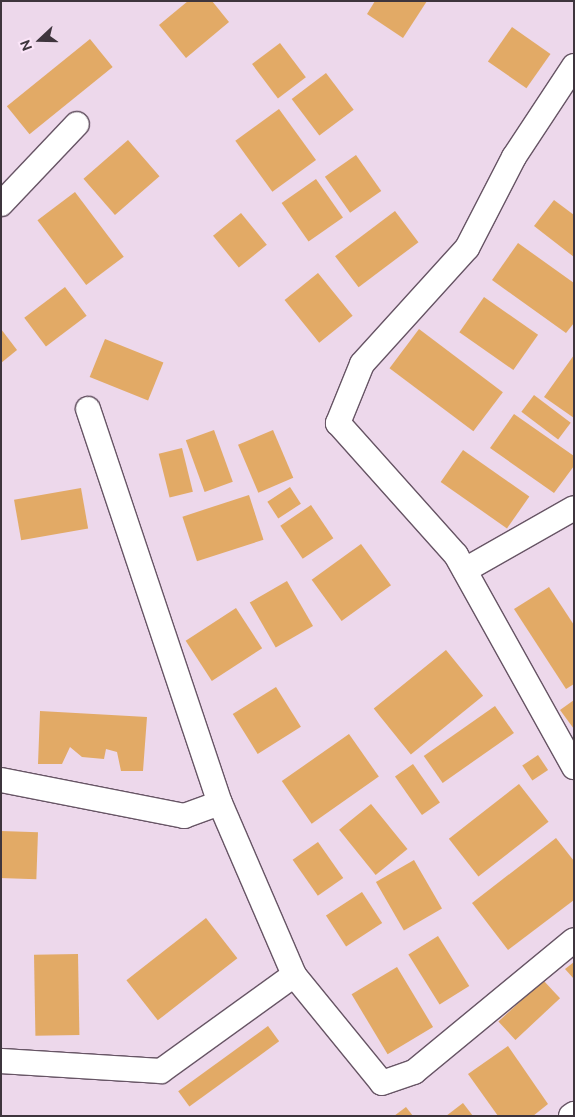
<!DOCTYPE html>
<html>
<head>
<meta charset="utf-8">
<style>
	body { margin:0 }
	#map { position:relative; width:575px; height:1117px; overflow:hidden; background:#edd8eb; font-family:Ubuntu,sans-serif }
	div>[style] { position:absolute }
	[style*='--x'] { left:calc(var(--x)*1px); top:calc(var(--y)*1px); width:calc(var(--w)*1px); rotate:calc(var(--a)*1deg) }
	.building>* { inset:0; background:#e2aa66; transform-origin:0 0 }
	.roads { filter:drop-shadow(1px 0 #675565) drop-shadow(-1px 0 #675565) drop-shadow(0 1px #675565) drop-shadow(0 -1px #675565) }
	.minor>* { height:24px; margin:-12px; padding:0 12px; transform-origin:12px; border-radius:12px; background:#fff }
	span { translate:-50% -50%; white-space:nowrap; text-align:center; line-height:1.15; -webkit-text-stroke:4.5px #fbe5f8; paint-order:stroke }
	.frame { position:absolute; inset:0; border:2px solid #3e353d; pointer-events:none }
	.north { position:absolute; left:15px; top:15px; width:50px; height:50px; -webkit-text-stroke:4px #fbe5f8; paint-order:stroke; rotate:249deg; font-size:14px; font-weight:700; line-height:20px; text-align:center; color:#3e353d }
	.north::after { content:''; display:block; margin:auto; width:18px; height:22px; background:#3e353d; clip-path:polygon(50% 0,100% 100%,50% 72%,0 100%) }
</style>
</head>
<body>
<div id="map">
	<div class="building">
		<i style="clip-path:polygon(188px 1px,212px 1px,229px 22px,186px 58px,159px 25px)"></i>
		<i style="clip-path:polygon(375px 1px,427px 1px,403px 38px,367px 14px)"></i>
		<i style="left:512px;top:27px;width:47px;height:42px;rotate:35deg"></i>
		<i style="left:90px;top:39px;width:36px;height:107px;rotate:51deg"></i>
		<i style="left:280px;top:43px;width:43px;height:35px;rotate:53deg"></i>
		<i style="left:326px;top:73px;width:46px;height:43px;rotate:53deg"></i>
		<i style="left:279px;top:109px;width:63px;height:54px;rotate:54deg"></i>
		<i style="left:128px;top:140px;width:48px;height:59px;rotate:49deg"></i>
		<i style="left:356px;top:155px;width:44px;height:38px;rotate:55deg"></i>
		<i style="left:316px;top:179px;width:47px;height:42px;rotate:55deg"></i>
		<i style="left:75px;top:192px;width:81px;height:47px;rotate:53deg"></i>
		<i style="clip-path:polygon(554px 200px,574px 215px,574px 257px,534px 226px)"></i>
		<i style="left:395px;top:211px;width:39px;height:75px;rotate:53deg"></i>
		<i style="left:241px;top:213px;width:41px;height:36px;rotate:51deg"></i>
		<i style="clip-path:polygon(518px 243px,574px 283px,574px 323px,566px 333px,492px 280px)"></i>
		<i style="left:318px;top:273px;width:55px;height:43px;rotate:51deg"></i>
		<i style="left:65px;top:287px;width:36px;height:51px;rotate:53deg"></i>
		<i style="left:484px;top:297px;width:66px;height:43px;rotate:35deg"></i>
		<i style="clip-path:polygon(1px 329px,17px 350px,1px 363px)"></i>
		<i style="left:419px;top:329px;width:105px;height:49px;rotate:37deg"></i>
		<i style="left:105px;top:339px;width:63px;height:41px;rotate:22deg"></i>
		<i style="clip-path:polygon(574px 355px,574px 418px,544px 397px)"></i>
		<i style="left:534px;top:395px;width:46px;height:21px;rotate:37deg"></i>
		<i style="clip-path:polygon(514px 414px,574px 456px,574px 466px,554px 493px,490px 448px)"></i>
		<i style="left:214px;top:430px;width:55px;height:30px;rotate:70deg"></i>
		<i style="left:273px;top:430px;width:52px;height:38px;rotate:67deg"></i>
		<i style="left:182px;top:448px;width:45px;height:24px;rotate:76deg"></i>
		<i style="left:463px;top:450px;width:81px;height:39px;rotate:35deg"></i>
		<i style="left:290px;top:487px;width:20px;height:27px;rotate:57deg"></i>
		<i style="left:81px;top:488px;width:41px;height:68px;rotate:80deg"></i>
		<i style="left:249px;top:495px;width:47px;height:70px;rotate:72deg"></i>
		<i style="left:311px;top:505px;width:40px;height:37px;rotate:56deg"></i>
		<i style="left:361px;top:544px;width:51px;height:61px;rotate:54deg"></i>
		<i style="left:287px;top:581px;width:52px;height:43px;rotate:60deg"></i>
		<i style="clip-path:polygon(549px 587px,574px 625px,574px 684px,566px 689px,514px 609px)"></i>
		<i style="left:236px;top:608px;width:48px;height:60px;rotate:57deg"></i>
		<i style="left:446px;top:650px;width:59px;height:93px;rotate:51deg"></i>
		<i style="left:276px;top:687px;width:47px;height:51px;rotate:58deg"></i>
		<i style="clip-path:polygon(574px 700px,574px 729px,560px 710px)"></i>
		<i style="left:495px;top:706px;width:33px;height:87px;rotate:55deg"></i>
		<i style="clip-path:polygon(40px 711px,147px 717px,143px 771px,121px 771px,117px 752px,106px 749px,104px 759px,82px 757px,70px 747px,62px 764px,38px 764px)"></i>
		<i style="left:349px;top:734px;width:52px;height:82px;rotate:55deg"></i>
		<i style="left:538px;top:755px;width:18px;height:19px;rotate:56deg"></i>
		<i style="left:413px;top:764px;width:47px;height:22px;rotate:55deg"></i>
		<i style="left:519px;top:784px;width:48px;height:89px;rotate:52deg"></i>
		<i style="left:371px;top:804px;width:58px;height:41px;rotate:51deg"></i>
		<i style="left:1px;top:831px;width:37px;height:47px;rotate:2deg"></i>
		<i style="clip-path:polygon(556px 838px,574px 861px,574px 900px,508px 950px,472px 903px)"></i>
		<i style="left:318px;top:842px;width:44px;height:31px;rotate:55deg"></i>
		<i style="left:414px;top:860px;width:56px;height:44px;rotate:60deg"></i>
		<i style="left:362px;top:892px;width:37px;height:43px;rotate:57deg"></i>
		<i style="left:206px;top:918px;width:51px;height:101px;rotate:52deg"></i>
		<i style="left:438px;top:936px;width:59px;height:35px;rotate:58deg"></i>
		<i style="left:78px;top:954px;width:81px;height:44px;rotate:89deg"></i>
		<i style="clip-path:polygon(574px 962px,574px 979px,565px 969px)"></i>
		<i style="left:397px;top:967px;width:70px;height:53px;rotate:59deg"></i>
		<i style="left:543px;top:980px;width:25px;height:61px;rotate:47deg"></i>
		<i style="left:268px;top:1026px;width:19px;height:111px;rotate:54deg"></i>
		<i style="clip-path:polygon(508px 1046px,548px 1104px,533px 1116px,498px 1116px,468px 1074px)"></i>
		<i style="clip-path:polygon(463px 1103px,473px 1116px,446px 1116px)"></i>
		<i style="clip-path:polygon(406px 1107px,413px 1116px,394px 1116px)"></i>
	</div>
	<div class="roads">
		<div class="minor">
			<i style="--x:574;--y:66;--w:109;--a:123.4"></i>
			<i style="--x:514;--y:157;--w:102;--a:117.3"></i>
			<i style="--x:467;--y:248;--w:156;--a:132.2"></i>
			<i style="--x:362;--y:364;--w:64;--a:112.1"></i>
			<i style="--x:338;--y:423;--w:177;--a:48.2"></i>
			<i style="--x:456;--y:555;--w:243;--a:60.9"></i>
			<i style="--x:1;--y:204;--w:110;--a:-46.5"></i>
			<i style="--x:88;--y:409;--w:416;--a:71.5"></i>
			<i style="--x:220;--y:803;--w:187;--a:66.7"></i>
			<i style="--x:294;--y:975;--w:139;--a:50.8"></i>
			<i style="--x:382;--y:1083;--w:34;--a:-19"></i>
			<i style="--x:414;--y:1072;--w:207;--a:-39.5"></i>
			<i style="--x:465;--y:570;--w:125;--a:-29.6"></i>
			<i style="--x:1;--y:780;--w:187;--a:11.1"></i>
			<i style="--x:184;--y:816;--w:38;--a:-20"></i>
			<i style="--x:1;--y:1061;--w:160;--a:3.6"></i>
			<i style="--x:161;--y:1071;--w:164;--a:-35.8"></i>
			<i style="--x:571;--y:1116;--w:4;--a:-34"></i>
		</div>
	</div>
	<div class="frame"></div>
	<div class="north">N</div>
</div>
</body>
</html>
